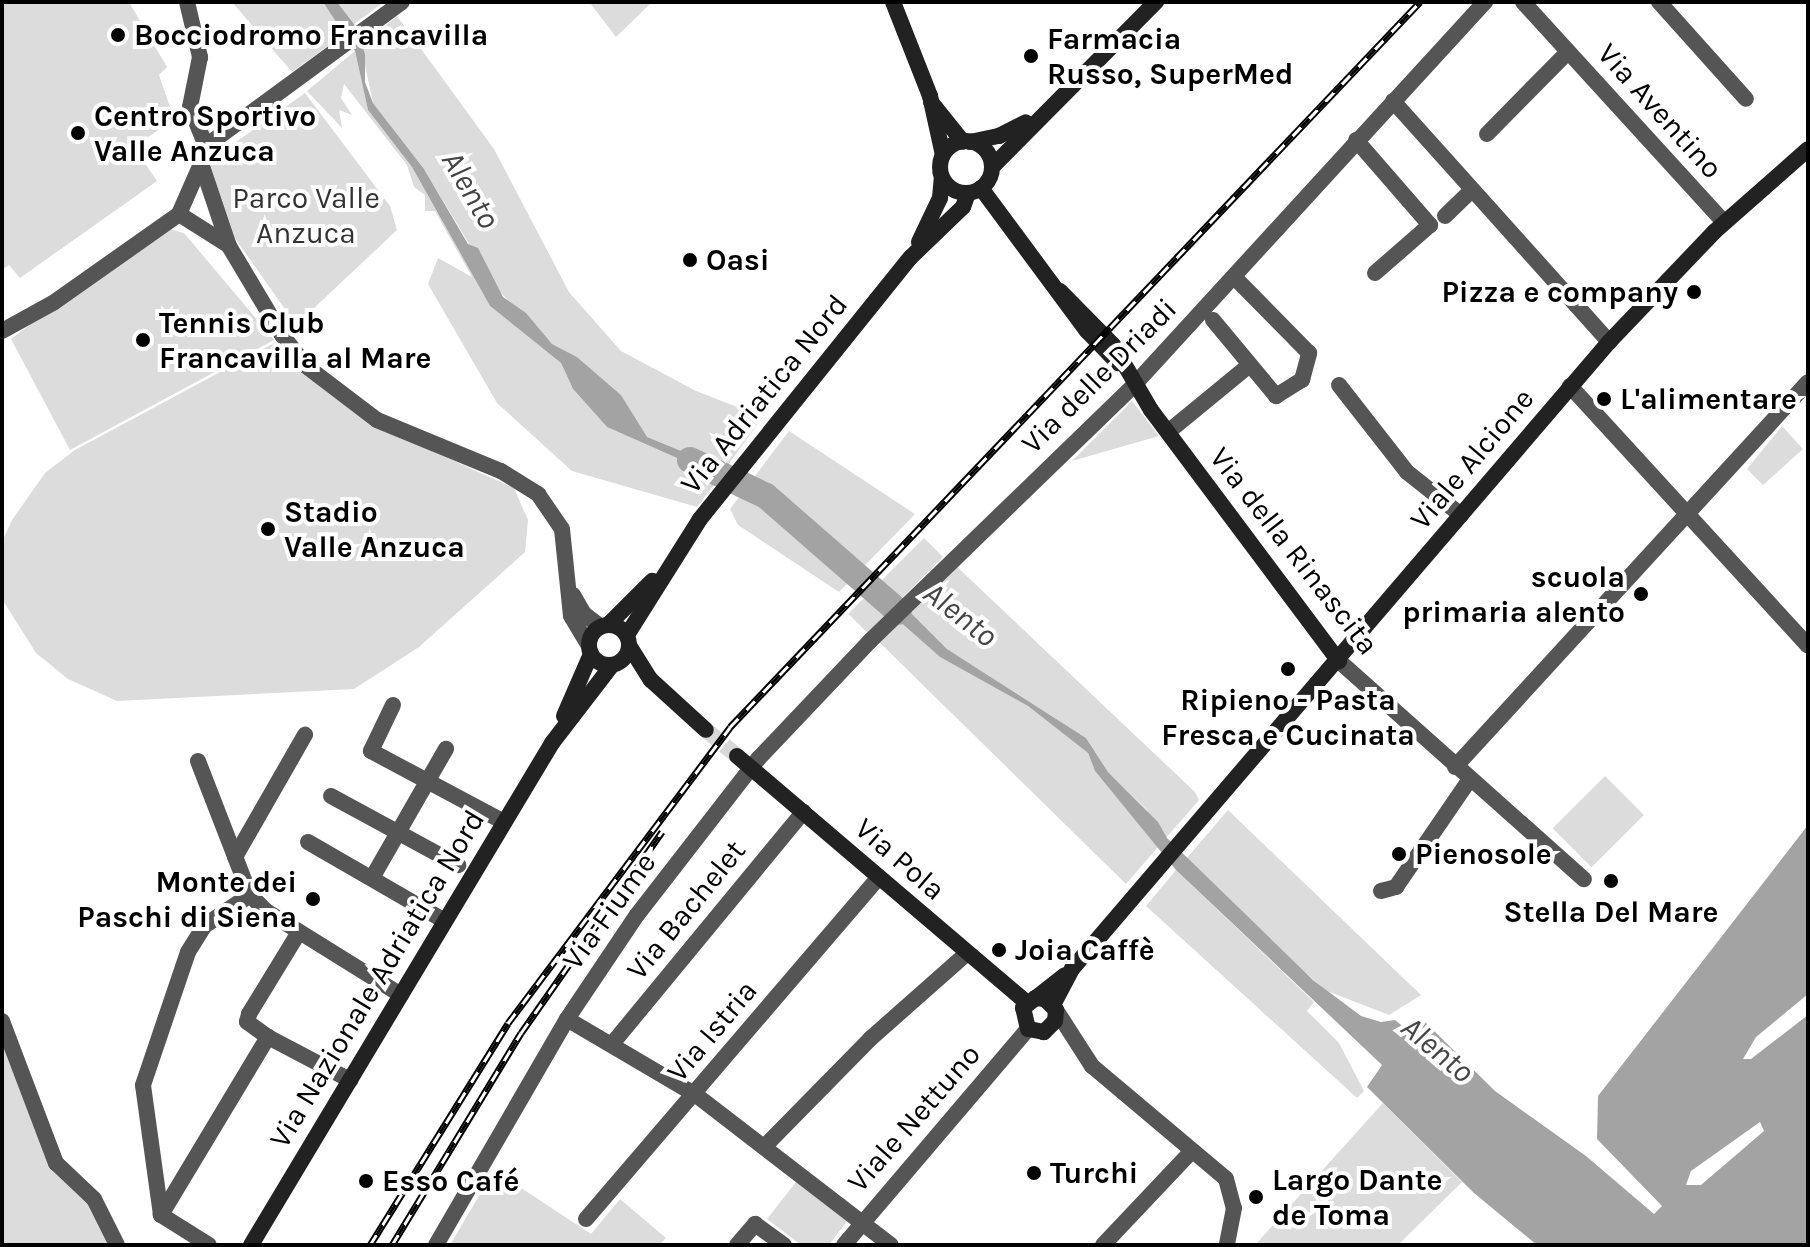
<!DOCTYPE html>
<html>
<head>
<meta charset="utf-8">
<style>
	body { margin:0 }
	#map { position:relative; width:1810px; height:1247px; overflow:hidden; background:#fff; font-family:Karla,sans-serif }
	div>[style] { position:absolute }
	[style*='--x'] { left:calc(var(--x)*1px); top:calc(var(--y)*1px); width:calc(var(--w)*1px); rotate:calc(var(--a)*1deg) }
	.green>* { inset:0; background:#dcdcdc; transform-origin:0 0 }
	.water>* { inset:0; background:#a3a3a3 }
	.pier>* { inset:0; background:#fff }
	.river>* { height:26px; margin:-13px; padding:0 13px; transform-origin:13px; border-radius:13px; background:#a3a3a3 }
	.secondary-tunnel>* { height:16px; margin-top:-8px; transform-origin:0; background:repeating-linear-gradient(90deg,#d9d9d9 0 16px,transparent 0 24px) }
	.street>* { height:16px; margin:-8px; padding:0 8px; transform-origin:8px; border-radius:8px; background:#555 }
	.secondary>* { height:16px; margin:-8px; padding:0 8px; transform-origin:8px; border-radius:8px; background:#222 }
	.secondary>.ring { margin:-8px; padding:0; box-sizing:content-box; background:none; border:16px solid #222; border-radius:50% }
	.rail>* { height:7px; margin-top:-3.5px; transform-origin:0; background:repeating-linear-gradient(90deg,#fff 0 12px,#000 0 24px); box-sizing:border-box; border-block:2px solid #000 }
	.dots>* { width:22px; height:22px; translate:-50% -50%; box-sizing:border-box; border:4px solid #fff; border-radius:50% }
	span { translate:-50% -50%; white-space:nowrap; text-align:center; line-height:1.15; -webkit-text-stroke:8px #fff; paint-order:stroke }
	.poi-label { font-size:30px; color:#000; font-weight:700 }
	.left { translate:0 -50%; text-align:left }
	.right { translate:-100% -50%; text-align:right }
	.street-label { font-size:30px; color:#000 }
	.park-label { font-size:30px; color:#333 }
	.water-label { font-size:32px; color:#444; font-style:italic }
	.frame { position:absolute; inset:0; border:4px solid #000; pointer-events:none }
</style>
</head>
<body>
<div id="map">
	<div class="green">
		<i style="clip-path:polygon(2px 2px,129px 2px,167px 67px,159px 75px,174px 119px,134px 147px,157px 181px,20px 278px,9px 265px,2px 270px)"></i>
		<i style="clip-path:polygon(232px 2px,323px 2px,344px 34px,292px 72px)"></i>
		<i style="clip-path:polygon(337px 2px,384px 2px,354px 24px)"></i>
		<i style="clip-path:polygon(583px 2px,652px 2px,616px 37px,590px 3px)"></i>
		<i style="clip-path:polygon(397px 16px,494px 149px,569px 292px,621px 351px,696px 391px,763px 417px,725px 469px,646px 437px,621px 395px,577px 357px,552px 344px,495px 287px,424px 169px,373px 103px,361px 46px)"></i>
		<i style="clip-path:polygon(355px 51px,368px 110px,412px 167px,490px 306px,561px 363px,573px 389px,607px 427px,720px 477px,697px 507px,572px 471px,497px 403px,428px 284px,438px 258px,472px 277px,435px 211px,425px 211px,425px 195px,414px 187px,407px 165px,344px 84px,341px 98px,352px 115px,339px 110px,342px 128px,307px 91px)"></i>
		<i style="clip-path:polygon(305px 93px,390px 206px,397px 230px,296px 325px,235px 238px,209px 161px)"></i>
		<i style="clip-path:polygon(170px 229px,184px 233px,274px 340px,70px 450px,11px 339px,151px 232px)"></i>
		<i style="clip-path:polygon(276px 342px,340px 396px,412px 442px,514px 488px,528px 520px,525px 552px,419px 647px,354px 689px,117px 701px,68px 679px,36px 653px,2px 599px,2px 542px,12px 520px,45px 473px,75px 450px)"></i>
		<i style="clip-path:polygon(1132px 401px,1159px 436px,1072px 461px)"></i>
		<i style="clip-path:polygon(1782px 426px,1803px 449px,1763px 485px,1747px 469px)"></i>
		<i style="clip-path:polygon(789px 431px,915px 514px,839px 592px,738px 525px,730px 509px)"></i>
		<i style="left:924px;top:538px;width:27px;height:107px;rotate:45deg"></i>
		<i style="clip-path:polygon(954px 564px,1195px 792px,1199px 800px,1166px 838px,1146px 809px,1108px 772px,1086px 738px,947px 649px,909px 611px)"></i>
		<i style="clip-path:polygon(898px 620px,940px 657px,1028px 706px,1088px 753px,1095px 771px,1158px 847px,1126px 884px,878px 641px)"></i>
		<i style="left:1605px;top:776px;width:55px;height:74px;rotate:45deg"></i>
		<i style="clip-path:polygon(1228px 810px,1421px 995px,1389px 1015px,1327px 991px,1282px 953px,1186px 859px)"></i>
		<i style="clip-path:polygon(1176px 870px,1314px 1002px,1307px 1011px,1339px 1043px,1364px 1091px,1357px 1098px,1146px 906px)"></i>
		<i style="clip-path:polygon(2px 1007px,33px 1083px,45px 1132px,119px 1245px,2px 1245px)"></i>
		<i style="clip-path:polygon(1383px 1103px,1462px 1182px,1398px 1245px,1255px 1245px)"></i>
		<i style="clip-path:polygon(494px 1170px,591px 1234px,620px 1199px,666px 1238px,659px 1245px,450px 1245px)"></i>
		<i style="clip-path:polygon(796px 1182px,847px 1221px,829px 1245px,801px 1245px,767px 1219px)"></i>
	</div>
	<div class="water">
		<i style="clip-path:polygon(323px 2px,337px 2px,354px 24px,365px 54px,365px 82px,373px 103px,424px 169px,468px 244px,478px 248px,503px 297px,526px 313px,552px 344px,577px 357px,621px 395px,647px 437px,725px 469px,720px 477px,607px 427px,573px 389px,561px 363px,490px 306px,412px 167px,368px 110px,355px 51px)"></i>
		<i style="clip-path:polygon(909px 611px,947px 649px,1086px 738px,1108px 772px,1158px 822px,1167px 838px,1313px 980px,1361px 1016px,1381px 1022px,1395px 1020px,1412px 1034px,1425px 1022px,1495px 1091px,1586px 1156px,1654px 1214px,1662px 1206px,1597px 1139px,1598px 1096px,1808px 825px,1808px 1245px,1537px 1245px,1474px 1193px,1367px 1087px,1382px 1065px,1176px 870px,1095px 771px,1088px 753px,1028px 706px,940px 657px,898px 620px)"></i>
	</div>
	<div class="pier">
		<i style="clip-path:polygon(1808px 994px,1808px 1015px,1751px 1059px,1743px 1059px,1756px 1037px)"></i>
		<i style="clip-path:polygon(1760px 1122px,1764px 1131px,1701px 1185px,1686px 1185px,1691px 1171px)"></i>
	</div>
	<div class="river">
		<i style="--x:690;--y:460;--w:84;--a:25.3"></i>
		<i style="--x:766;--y:496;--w:176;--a:41.1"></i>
	</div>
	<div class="secondary-tunnel">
		<i style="--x:706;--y:730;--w:40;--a:40"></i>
	</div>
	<div class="street">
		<i style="--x:187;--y:2;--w:57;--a:76.7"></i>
		<i style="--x:200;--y:57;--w:51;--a:101.3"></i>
		<i style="--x:190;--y:107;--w:42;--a:67.7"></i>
		<i style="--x:1523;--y:2;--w:298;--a:47.6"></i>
		<i style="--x:1659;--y:2;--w:130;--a:48.1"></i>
		<i style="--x:1393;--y:101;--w:324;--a:48.1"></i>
		<i style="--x:1487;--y:134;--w:115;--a:-45.4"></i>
		<i style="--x:1356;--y:140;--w:113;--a:49"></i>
		<i style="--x:1430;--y:225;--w:73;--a:138.9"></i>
		<i style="--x:206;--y:146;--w:18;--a:106"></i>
		<i style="--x:201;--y:163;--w:88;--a:71.4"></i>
		<i style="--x:229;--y:246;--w:104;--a:59.2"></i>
		<i style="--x:282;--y:335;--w:39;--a:52"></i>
		<i style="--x:306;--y:366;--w:89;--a:37.3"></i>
		<i style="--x:377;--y:420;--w:134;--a:22.4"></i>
		<i style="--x:501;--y:471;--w:44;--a:31.9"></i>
		<i style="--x:538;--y:494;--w:42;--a:55.6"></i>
		<i style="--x:562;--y:529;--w:87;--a:84.1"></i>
		<i style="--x:571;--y:616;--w:35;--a:59"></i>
		<i style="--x:206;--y:146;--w:243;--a:-36.3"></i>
		<i style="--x:179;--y:214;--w:58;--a:32.3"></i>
		<i style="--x:1445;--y:216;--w:37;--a:-44"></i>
		<i style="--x:1213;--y:320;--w:99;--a:50.3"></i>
		<i style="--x:1276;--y:396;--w:31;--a:-32"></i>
		<i style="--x:1302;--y:380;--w:28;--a:-75"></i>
		<i style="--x:1309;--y:353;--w:105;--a:-134.6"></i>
		<i style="--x:2;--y:331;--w:58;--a:-28.8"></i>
		<i style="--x:53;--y:303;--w:154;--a:-35.2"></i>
		<i style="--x:179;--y:214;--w:55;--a:-66.3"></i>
		<i style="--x:1339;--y:385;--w:110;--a:52"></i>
		<i style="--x:1407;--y:472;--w:69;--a:38.5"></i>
		<i style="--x:1570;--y:386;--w:352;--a:47.5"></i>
		<i style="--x:1168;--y:432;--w:102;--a:-39.4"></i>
		<i style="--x:573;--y:595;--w:22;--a:60"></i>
		<i style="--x:584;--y:614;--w:20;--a:37"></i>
		<i style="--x:1339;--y:661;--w:328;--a:41.7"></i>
		<i style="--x:393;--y:705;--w:51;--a:115.6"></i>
		<i style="--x:371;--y:751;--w:151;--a:28.1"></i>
		<i style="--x:198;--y:761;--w:144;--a:68.8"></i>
		<i style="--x:250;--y:895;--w:23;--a:45"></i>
		<i style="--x:266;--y:911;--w:159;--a:31.9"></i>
		<i style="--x:1455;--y:767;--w:522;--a:-47.48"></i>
		<i style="--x:331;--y:796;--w:145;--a:28.5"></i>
		<i style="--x:308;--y:842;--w:158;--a:30"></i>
		<i style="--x:235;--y:857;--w:141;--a:-60.2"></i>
		<i style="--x:372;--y:878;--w:149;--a:-60.2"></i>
		<i style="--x:1381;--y:891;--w:16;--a:-15"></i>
		<i style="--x:1396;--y:887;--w:131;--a:-55.6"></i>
		<i style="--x:1056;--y:1010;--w:67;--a:57.3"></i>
		<i style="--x:1092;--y:1066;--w:175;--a:40.1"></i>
		<i style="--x:1226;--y:1179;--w:30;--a:75"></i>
		<i style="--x:1234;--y:1208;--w:38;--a:101"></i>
		<i style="--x:567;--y:1019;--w:150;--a:30.5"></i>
		<i style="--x:696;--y:1095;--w:246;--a:37.6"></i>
		<i style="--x:2;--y:1021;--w:152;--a:69.2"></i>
		<i style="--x:56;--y:1163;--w:52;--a:43.5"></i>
		<i style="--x:94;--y:1199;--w:51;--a:63.4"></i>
		<i style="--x:268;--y:1037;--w:26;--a:-144"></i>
		<i style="--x:247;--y:1022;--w:8;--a:-76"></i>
		<i style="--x:249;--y:1014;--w:96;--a:-58.6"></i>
		<i style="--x:612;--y:1044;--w:301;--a:-50.5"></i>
		<i style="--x:765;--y:1146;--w:150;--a:-45.5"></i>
		<i style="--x:870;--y:1039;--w:128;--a:-41.5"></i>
		<i style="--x:161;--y:1215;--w:131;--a:-97.9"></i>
		<i style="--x:143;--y:1085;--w:140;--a:-71.3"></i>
		<i style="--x:188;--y:952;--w:31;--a:-58"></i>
		<i style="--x:204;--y:926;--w:55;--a:-34"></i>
		<i style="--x:586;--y:1219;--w:450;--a:-49.4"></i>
		<i style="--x:209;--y:1245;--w:57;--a:-148"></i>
		<i style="--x:161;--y:1215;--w:208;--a:-59"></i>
		<i style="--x:268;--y:1037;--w:93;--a:27.7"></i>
		<i style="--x:436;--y:1245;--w:261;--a:-59.9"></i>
		<i style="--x:567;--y:1019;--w:125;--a:-56.1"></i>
		<i style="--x:637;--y:915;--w:199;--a:-52.2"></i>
		<i style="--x:759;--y:758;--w:161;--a:-46.5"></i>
		<i style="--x:870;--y:641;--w:368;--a:-44.1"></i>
		<i style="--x:1134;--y:385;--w:520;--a:-47.5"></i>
		<i style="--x:737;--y:1245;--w:28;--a:-49"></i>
		<i style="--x:755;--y:1224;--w:36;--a:36"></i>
		<i style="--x:844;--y:1245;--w:284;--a:-49.6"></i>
		<i style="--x:1103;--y:1245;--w:128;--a:-46.6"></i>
	</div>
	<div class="secondary">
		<i style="--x:893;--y:2;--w:101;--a:68.5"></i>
		<i style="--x:930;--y:96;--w:60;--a:77.6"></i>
		<i style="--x:931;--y:102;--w:51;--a:51.3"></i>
		<i class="ring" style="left:940px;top:141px;width:36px;height:36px"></i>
		<i style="--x:970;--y:142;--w:30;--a:-12"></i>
		<i style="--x:999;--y:136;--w:30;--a:-27"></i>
		<i style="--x:992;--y:167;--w:233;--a:-45.2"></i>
		<i style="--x:981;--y:188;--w:178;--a:53.5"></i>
		<i style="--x:1087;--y:331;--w:45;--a:45.9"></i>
		<i style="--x:919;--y:242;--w:49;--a:-64.5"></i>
		<i style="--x:940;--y:198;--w:21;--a:-85"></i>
		<i style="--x:1060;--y:291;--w:76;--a:45.5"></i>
		<i style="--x:1113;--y:345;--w:75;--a:59.7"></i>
		<i style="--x:1151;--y:410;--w:314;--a:53.2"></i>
		<i style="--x:609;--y:624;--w:61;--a:-45"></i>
		<i class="ring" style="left:589px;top:625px;width:24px;height:24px"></i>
		<i style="--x:627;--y:635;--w:137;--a:-57.8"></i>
		<i style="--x:700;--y:519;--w:336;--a:-51.2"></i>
		<i style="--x:911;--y:257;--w:72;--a:-43.9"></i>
		<i style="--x:963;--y:207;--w:15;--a:-70"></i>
		<i style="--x:630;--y:647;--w:39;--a:58"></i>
		<i style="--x:651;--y:680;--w:74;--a:42.3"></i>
		<i style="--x:564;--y:716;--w:68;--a:-66.5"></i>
		<i style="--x:737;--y:756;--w:381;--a:40.4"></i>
		<i style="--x:1035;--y:998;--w:10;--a:6"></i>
		<i style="--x:1045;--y:999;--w:16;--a:45"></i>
		<i style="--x:1056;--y:1010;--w:11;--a:95"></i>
		<i style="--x:1055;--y:1021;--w:16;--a:135"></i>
		<i style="--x:1044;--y:1032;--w:16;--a:-169"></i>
		<i style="--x:1028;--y:1029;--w:22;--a:-103"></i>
		<i style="--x:1023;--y:1008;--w:53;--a:-38.2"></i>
		<i style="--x:1053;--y:1005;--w:41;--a:-62.2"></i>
		<i style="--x:1072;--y:969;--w:826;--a:-49.42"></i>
		<i style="--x:1609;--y:342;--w:152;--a:-46.3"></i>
		<i style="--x:1714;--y:232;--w:125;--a:-41.4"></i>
		<i style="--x:251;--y:1245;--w:585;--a:-59.05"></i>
		<i style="--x:552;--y:743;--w:98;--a:-52.4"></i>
	</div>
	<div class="rail">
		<i style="--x:370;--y:1245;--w:261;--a:-58.1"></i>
		<i style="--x:508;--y:1023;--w:370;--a:-53.1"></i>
		<i style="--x:730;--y:727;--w:1001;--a:-46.42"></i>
		<i style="--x:392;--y:1245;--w:248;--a:-58.7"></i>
		<i style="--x:521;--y:1033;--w:246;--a:-55"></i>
	</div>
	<div class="dots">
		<i style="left:118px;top:35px;background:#000"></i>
		<i style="left:1031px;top:56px;background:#000"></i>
		<i style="left:78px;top:133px;background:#000"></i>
		<i style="left:690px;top:260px;background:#000"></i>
		<i style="left:1694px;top:292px;background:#000"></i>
		<i style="left:143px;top:340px;background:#000"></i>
		<i style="left:1604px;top:399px;background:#000"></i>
		<i style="left:268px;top:529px;background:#000"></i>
		<i style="left:1641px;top:594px;background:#000"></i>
		<i style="left:1288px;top:669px;background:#000"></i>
		<i style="left:1399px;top:854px;background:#000"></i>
		<i style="left:1611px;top:881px;background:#000"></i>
		<i style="left:313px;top:899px;background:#000"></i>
		<i style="left:999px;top:950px;background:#000"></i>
		<i style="left:1034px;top:1173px;background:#000"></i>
		<i style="left:366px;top:1181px;background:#000"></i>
		<i style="left:1256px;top:1197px;background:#000"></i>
	</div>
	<div class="poi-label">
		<span class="left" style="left:134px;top:35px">Bocciodromo Francavilla</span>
		<span class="left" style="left:1047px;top:56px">Farmacia<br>Russo, SuperMed</span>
		<span class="left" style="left:94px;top:133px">Centro Sportivo<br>Valle Anzuca</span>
		<span class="left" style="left:706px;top:260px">Oasi</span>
		<span class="right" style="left:1678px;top:292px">Pizza e company</span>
		<span class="left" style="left:159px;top:340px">Tennis Club<br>Francavilla al Mare</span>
		<span class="left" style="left:1620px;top:399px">L'alimentare</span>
		<span class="left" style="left:284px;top:529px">Stadio<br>Valle Anzuca</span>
		<span class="right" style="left:1625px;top:594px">scuola<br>primaria alento</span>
		<span style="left:1288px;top:717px">Ripieno - Pasta<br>Fresca e Cucinata</span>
		<span class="left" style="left:1415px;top:854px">Pienosole</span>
		<span class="right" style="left:297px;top:899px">Monte dei<br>Paschi di Siena</span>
		<span style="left:1611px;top:912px">Stella Del Mare</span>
		<span class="left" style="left:1015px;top:950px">Joia Caffè</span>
		<span class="left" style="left:1050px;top:1173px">Turchi</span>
		<span class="left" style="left:1272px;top:1197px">Largo Dante<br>de Toma</span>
		<span class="left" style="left:382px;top:1181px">Esso Café</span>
	</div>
	<div class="street-label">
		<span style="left:1660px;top:111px;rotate:48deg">Via Aventino</span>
		<span style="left:1099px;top:376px;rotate:-45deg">Via delle Driadi</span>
		<span style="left:764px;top:394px;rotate:-51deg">Via Adriatica Nord</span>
		<span style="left:1472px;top:459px;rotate:-50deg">Viale Alcione</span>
		<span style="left:1294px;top:551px;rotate:52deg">Via della Rinascita</span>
		<span style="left:900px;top:859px;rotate:41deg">Via Pola</span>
		<span style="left:686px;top:910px;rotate:-51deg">Via Bachelet</span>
		<span style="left:609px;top:911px;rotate:-54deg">Via Fiume</span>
		<span style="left:377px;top:979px;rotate:-59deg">Via Nazionale Adriatica Nord</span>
		<span style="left:712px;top:1031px;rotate:-50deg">Via Istria</span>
		<span style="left:914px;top:1118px;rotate:-49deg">Viale Nettuno</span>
	</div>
	<div class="park-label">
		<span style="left:306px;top:215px">Parco Valle<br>Anzuca</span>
	</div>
	<div class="water-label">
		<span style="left:470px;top:190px;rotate:60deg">Alento</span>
		<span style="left:960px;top:615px;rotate:38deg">Alento</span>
		<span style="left:1437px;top:1050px;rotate:40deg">Alento</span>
	</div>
	<div class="frame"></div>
</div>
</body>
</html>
